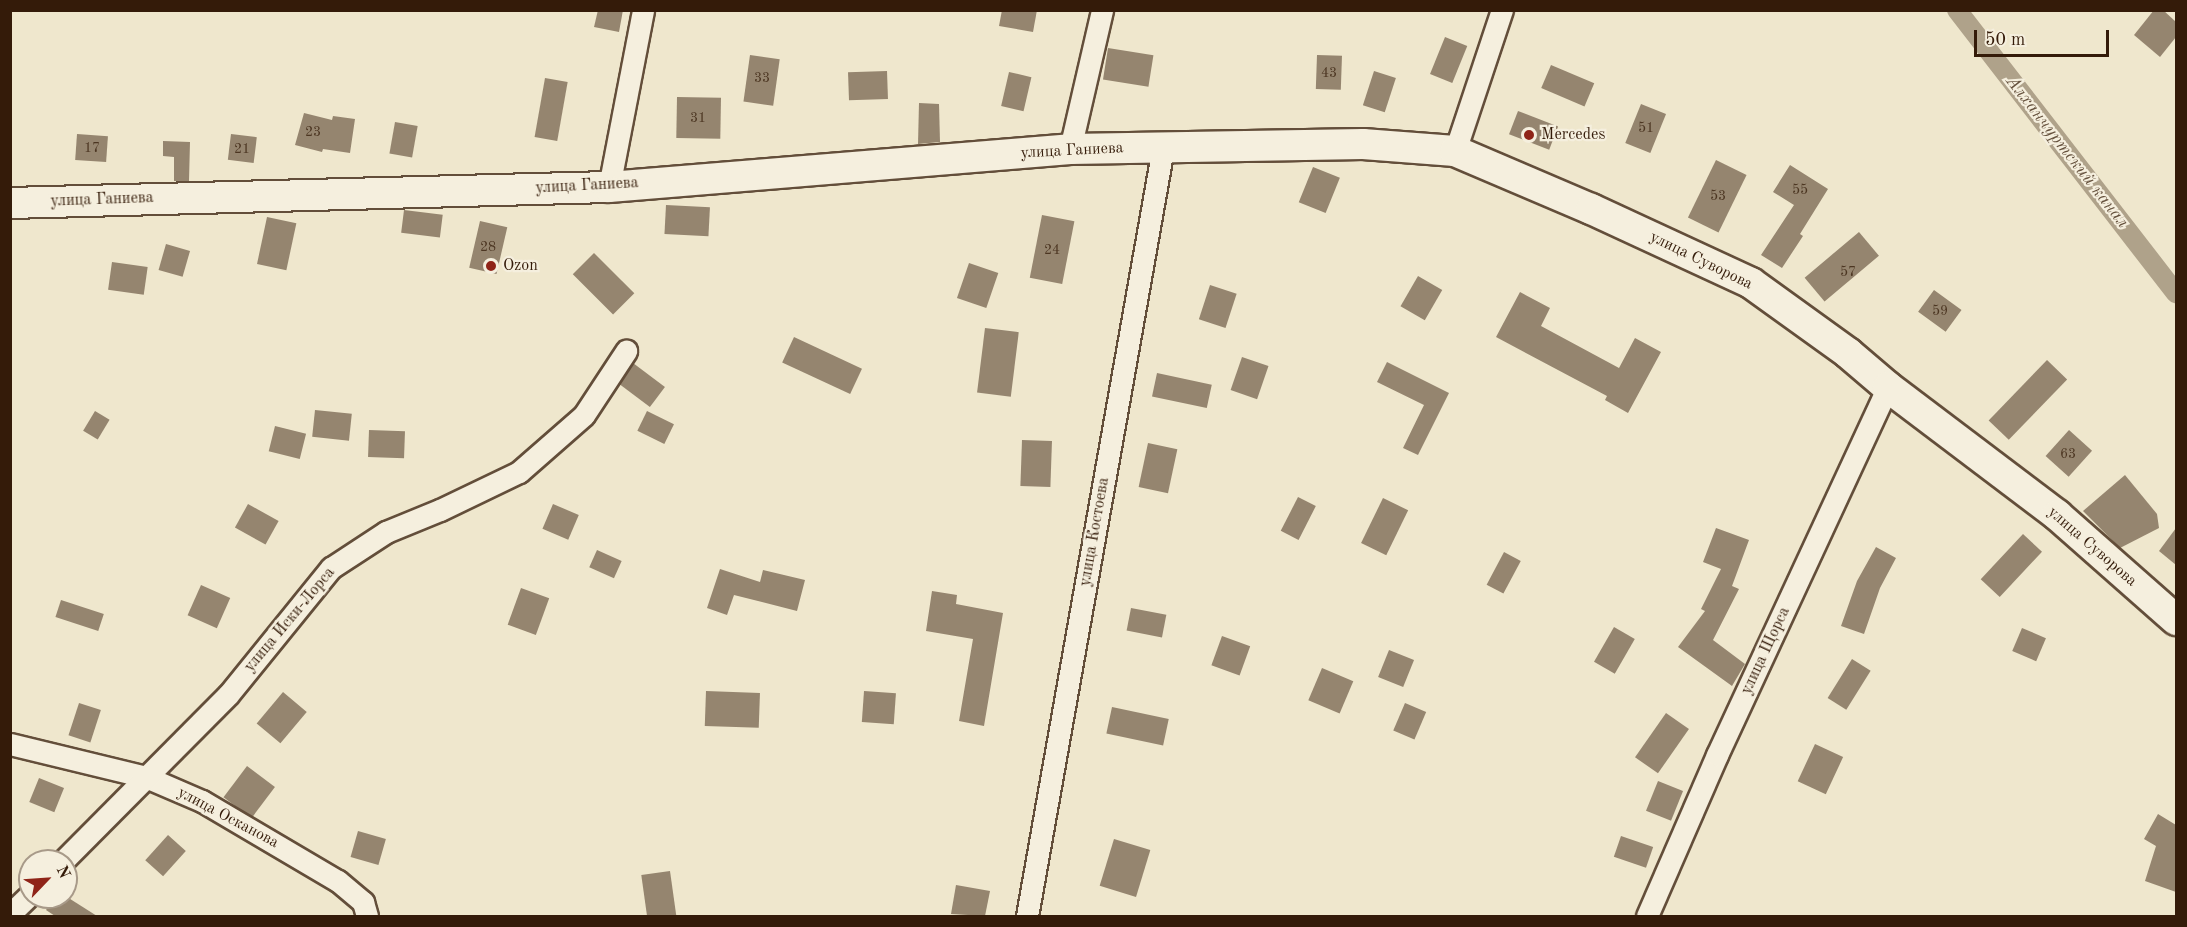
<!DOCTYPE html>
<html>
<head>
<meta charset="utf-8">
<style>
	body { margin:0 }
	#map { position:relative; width:2187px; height:927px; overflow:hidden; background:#efe7cd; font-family:"Old Standard TT",serif }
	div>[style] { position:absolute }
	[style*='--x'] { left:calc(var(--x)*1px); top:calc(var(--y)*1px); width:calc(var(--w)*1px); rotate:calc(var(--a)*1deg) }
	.canal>* { height:20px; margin:-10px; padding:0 10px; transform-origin:10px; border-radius:10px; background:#afa28a }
	.building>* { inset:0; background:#95856f; transform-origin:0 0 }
	.roads { filter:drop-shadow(2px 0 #634e3a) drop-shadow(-2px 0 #634e3a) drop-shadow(0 2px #634e3a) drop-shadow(0 -2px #634e3a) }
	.street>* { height:21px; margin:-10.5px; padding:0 10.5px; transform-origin:10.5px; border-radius:10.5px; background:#f5efde }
	.secondary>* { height:30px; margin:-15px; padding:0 15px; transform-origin:15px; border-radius:15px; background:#f5efde }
	.dots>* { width:16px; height:16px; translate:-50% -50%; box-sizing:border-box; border:3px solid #f5efde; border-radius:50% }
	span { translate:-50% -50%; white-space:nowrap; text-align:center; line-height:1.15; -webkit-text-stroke:4.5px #f5efde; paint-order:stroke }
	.number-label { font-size:14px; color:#4c3622 }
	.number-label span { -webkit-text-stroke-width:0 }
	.poi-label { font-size:16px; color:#341b09 }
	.left { translate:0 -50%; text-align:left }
	.street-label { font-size:16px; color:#341b09 }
	.water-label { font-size:18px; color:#65513d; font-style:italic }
	.frame { position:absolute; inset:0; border:12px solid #341b09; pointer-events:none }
	.north { position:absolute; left:18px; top:849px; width:60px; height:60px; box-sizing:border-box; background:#f5efde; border:2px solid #a89a89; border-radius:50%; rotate:65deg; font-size:16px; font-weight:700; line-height:24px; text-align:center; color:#341b09 }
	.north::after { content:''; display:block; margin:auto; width:21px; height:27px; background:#8f2418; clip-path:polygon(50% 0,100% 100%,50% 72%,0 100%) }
	.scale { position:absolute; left:1974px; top:30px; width:135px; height:27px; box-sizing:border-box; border:3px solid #341b09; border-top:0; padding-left:8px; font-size:18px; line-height:21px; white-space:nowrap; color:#341b09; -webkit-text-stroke:4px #f5efde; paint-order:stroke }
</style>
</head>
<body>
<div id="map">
	<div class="canal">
		<i style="--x:1957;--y:10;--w:358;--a:52.3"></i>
	</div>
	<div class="building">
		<i style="clip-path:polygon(598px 10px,623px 10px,619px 32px,594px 27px)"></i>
		<i style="clip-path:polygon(1002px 10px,1037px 10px,1033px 32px,999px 26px)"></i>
		<i style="clip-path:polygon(2154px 10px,2163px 10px,2176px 22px,2176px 37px,2160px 57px,2134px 35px)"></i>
		<i style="left:1445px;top:37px;width:24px;height:40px;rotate:22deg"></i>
		<i style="left:1108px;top:48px;width:46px;height:32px;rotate:9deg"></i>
		<i style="left:750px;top:55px;width:30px;height:47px;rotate:8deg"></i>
		<i style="left:1317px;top:55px;width:25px;height:34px;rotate:2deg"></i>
		<i style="left:1551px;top:65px;width:47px;height:25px;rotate:23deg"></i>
		<i style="left:887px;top:71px;width:28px;height:39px;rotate:88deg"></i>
		<i style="left:1374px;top:71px;width:23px;height:36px;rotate:18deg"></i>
		<i style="left:1009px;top:72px;width:23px;height:35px;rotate:13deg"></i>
		<i style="left:545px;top:78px;width:23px;height:60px;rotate:10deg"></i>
		<i style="left:677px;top:97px;width:44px;height:41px;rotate:1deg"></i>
		<i style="clip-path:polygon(919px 103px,939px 104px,940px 142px,918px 144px)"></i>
		<i style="left:1641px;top:104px;width:27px;height:42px;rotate:22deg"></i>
		<i style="left:1518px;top:111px;width:43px;height:25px;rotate:21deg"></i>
		<i style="clip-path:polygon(304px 113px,332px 120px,333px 116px,355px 119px,350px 153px,323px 149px,322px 152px,295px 145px)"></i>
		<i style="left:395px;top:122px;width:23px;height:32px;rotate:10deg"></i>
		<i style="left:77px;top:134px;width:31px;height:26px;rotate:4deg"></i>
		<i style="left:231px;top:134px;width:26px;height:26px;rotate:7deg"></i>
		<i style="clip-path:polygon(163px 141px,190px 142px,189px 181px,174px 181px,174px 157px,163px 156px)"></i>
		<i style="left:1716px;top:160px;width:34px;height:64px;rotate:26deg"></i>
		<i style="clip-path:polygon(1790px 165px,1828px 189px,1800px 234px,1803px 236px,1782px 268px,1761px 255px,1794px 205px,1773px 192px)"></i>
		<i style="left:1313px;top:167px;width:29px;height:38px;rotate:22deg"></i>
		<i style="left:666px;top:205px;width:44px;height:29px;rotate:3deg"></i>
		<i style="left:404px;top:210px;width:39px;height:23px;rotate:7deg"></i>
		<i style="left:1042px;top:215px;width:33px;height:64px;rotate:11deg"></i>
		<i style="left:267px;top:217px;width:30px;height:48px;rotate:12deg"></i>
		<i style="left:480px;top:221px;width:28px;height:48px;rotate:13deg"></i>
		<i style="left:1859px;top:232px;width:31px;height:71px;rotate:50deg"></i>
		<i style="left:166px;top:244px;width:25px;height:27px;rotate:16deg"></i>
		<i style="left:594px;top:253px;width:57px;height:30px;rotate:45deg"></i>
		<i style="left:112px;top:262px;width:36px;height:28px;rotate:8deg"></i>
		<i style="left:969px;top:263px;width:31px;height:37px;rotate:19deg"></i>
		<i style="left:1418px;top:276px;width:28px;height:35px;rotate:30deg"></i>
		<i style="left:1210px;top:285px;width:28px;height:36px;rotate:18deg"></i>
		<i style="left:1934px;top:290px;width:34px;height:27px;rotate:36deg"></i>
		<i style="clip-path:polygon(1520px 292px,1550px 308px,1541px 326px,1619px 368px,1635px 338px,1661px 352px,1628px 413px,1605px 400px,1607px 396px,1496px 337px)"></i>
		<i style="left:985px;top:328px;width:34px;height:65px;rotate:7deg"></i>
		<i style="left:794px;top:337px;width:75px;height:28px;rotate:25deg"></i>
		<i style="left:1242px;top:357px;width:28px;height:35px;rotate:19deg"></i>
		<i style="left:2047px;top:360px;width:28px;height:84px;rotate:44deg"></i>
		<i style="clip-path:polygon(1387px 362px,1449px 393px,1418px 455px,1403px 448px,1424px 405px,1377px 382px)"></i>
		<i style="left:633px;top:363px;width:40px;height:25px;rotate:37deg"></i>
		<i style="left:1157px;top:373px;width:56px;height:24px;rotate:12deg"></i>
		<i style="left:315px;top:410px;width:37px;height:27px;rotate:6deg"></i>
		<i style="left:95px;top:411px;width:17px;height:23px;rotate:31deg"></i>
		<i style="left:647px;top:411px;width:30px;height:22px;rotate:26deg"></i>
		<i style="left:275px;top:426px;width:32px;height:26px;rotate:14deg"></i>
		<i style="left:369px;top:430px;width:36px;height:27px;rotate:2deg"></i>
		<i style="left:2069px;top:430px;width:31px;height:35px;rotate:42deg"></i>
		<i style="left:1022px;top:440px;width:30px;height:46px;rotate:2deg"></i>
		<i style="left:1148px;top:443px;width:30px;height:45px;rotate:12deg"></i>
		<i style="clip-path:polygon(2125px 475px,2157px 514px,2159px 528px,2120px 548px,2083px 511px)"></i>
		<i style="left:1298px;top:497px;width:20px;height:38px;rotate:27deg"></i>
		<i style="left:1383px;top:498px;width:28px;height:50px;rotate:26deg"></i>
		<i style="left:248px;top:504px;width:35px;height:27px;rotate:29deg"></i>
		<i style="left:553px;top:504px;width:28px;height:27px;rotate:23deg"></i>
		<i style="clip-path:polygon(1716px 528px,1749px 540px,1732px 586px,1739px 589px,1713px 640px,1745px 664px,1732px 686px,1678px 647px,1705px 611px,1701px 609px,1721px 569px,1703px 562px)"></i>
		<i style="clip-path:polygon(2176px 528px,2176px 565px,2159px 551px)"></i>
		<i style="left:2023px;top:534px;width:26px;height:62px;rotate:43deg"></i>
		<i style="clip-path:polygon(1876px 547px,1896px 558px,1880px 588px,1864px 634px,1841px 626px,1857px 581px)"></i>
		<i style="left:597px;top:550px;width:27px;height:19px;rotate:24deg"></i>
		<i style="left:1504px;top:552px;width:19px;height:37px;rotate:28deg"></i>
		<i style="clip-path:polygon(720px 569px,760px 582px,763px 570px,805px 580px,797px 611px,734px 595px,727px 615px,707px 608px)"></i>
		<i style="left:201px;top:585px;width:32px;height:33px;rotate:24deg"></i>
		<i style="left:521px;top:588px;width:30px;height:39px;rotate:20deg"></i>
		<i style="clip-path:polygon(932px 591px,957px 595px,956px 604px,1003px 613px,984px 726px,959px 721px,973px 639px,926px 631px)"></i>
		<i style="left:61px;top:600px;width:45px;height:18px;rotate:18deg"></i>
		<i style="left:1131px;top:608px;width:36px;height:23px;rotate:11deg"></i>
		<i style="left:1614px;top:627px;width:24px;height:40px;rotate:30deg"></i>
		<i style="left:2022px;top:628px;width:26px;height:25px;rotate:23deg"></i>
		<i style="left:1222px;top:636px;width:30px;height:31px;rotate:20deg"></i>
		<i style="left:1389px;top:650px;width:27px;height:29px;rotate:22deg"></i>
		<i style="left:1852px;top:659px;width:22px;height:46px;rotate:32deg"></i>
		<i style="left:1322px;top:668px;width:34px;height:35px;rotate:23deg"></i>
		<i style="left:706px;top:691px;width:54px;height:35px;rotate:2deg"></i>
		<i style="left:864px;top:691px;width:32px;height:31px;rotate:4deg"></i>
		<i style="left:283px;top:692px;width:31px;height:41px;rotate:40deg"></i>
		<i style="left:79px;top:703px;width:23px;height:34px;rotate:18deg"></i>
		<i style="left:1405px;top:703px;width:23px;height:30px;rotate:23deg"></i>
		<i style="left:1112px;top:707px;width:58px;height:27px;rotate:12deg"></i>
		<i style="left:1666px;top:713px;width:28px;height:54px;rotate:35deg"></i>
		<i style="left:1815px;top:744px;width:31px;height:41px;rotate:25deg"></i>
		<i style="left:247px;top:766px;width:35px;height:39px;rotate:37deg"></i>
		<i style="left:39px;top:778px;width:27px;height:26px;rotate:22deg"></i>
		<i style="left:1658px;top:781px;width:27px;height:32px;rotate:22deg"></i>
		<i style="clip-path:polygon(2158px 814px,2176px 825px,2176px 892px,2145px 881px,2156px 846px,2144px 839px)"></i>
		<i style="left:358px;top:831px;width:29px;height:27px;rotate:16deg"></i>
		<i style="left:168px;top:835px;width:24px;height:34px;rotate:42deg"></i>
		<i style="left:1621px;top:836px;width:34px;height:22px;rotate:19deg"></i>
		<i style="left:1114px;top:839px;width:38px;height:49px;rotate:17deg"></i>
		<i style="left:670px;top:871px;width:45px;height:29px;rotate:82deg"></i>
		<i style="clip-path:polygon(956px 885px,990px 891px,985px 916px,951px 914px)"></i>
		<i style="clip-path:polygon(55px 897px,67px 897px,97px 916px,55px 916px,46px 910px)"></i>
	</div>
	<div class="roads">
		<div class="street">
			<i style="--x:1070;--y:149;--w:143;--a:-77"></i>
			<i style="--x:1455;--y:151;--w:149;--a:-71.6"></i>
			<i style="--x:609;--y:187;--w:180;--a:-79.1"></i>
			<i style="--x:10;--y:744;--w:140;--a:13.6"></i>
			<i style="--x:146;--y:777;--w:61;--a:23.2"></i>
			<i style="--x:202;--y:801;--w:158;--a:30.5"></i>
			<i style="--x:338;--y:881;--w:33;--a:40"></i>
			<i style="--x:363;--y:902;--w:15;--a:74"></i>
			<i style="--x:63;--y:861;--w:234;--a:-45.2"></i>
			<i style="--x:228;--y:695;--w:164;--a:-51"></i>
			<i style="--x:331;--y:568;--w:66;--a:-33.2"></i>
			<i style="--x:386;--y:532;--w:58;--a:-22.2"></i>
			<i style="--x:440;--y:510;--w:88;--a:-25.7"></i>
			<i style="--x:519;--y:472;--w:86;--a:-41.2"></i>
			<i style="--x:584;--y:415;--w:77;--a:-56.7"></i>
			<i style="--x:10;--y:914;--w:28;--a:-44"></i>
			<i style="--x:1027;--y:916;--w:780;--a:-79.96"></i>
			<i style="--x:1647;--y:916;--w:176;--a:-66.5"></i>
			<i style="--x:1717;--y:755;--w:406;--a:-65.1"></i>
		</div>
		<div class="secondary">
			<i style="--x:10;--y:203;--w:599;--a:-1.53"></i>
			<i style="--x:609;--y:187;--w:463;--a:-4.7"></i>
			<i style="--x:1070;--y:149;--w:293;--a:-1"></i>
			<i style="--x:1363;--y:144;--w:92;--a:4.4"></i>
			<i style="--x:1455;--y:151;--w:148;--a:23.1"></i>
			<i style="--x:1591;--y:209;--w:176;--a:24.8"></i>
			<i style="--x:1751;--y:283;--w:120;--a:35.8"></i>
			<i style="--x:1848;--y:353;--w:52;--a:40.4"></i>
			<i style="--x:1888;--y:387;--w:212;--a:37.1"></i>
			<i style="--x:2057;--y:515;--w:159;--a:41.4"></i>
		</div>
	</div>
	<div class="dots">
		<i style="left:1529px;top:135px;background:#8f2418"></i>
		<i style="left:491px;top:266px;background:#8f2418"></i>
	</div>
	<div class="number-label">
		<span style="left:1329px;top:73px">43</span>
		<span style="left:762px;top:78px">33</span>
		<span style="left:698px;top:118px">31</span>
		<span style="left:1646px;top:128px">51</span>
		<span style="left:313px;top:132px">23</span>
		<span style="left:92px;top:148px">17</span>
		<span style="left:242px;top:149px">21</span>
		<span style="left:1800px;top:190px">55</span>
		<span style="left:1718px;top:196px">53</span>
		<span style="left:488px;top:247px">28</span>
		<span style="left:1052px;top:250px">24</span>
		<span style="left:1848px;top:272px">57</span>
		<span style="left:1940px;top:311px">59</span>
		<span style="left:2068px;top:454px">63</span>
	</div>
	<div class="poi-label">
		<span class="left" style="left:1541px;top:135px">Mercedes</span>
		<span class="left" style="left:503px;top:266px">Ozon</span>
	</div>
	<div class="street-label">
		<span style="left:1072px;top:151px;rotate:-3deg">улица Ганиева</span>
		<span style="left:587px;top:186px;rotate:-3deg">улица Ганиева</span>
		<span style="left:102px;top:200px;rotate:-2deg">улица Ганиева</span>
		<span style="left:1701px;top:261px;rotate:26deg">улица Суворова</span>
		<span style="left:1095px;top:532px;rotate:-80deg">улица Костоева</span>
		<span style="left:2092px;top:547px;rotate:41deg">улица Суворова</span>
		<span style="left:290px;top:620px;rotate:-50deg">улица Иски-Лорса</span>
		<span style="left:1766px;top:651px;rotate:-65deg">улица Щорса</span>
		<span style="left:228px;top:818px;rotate:28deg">улица Осканова</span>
	</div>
	<div class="water-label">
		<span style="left:2067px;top:152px;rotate:52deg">Алханчуртский канал</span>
	</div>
	<div class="frame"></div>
	<div class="north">N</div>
	<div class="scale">50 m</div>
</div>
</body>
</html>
